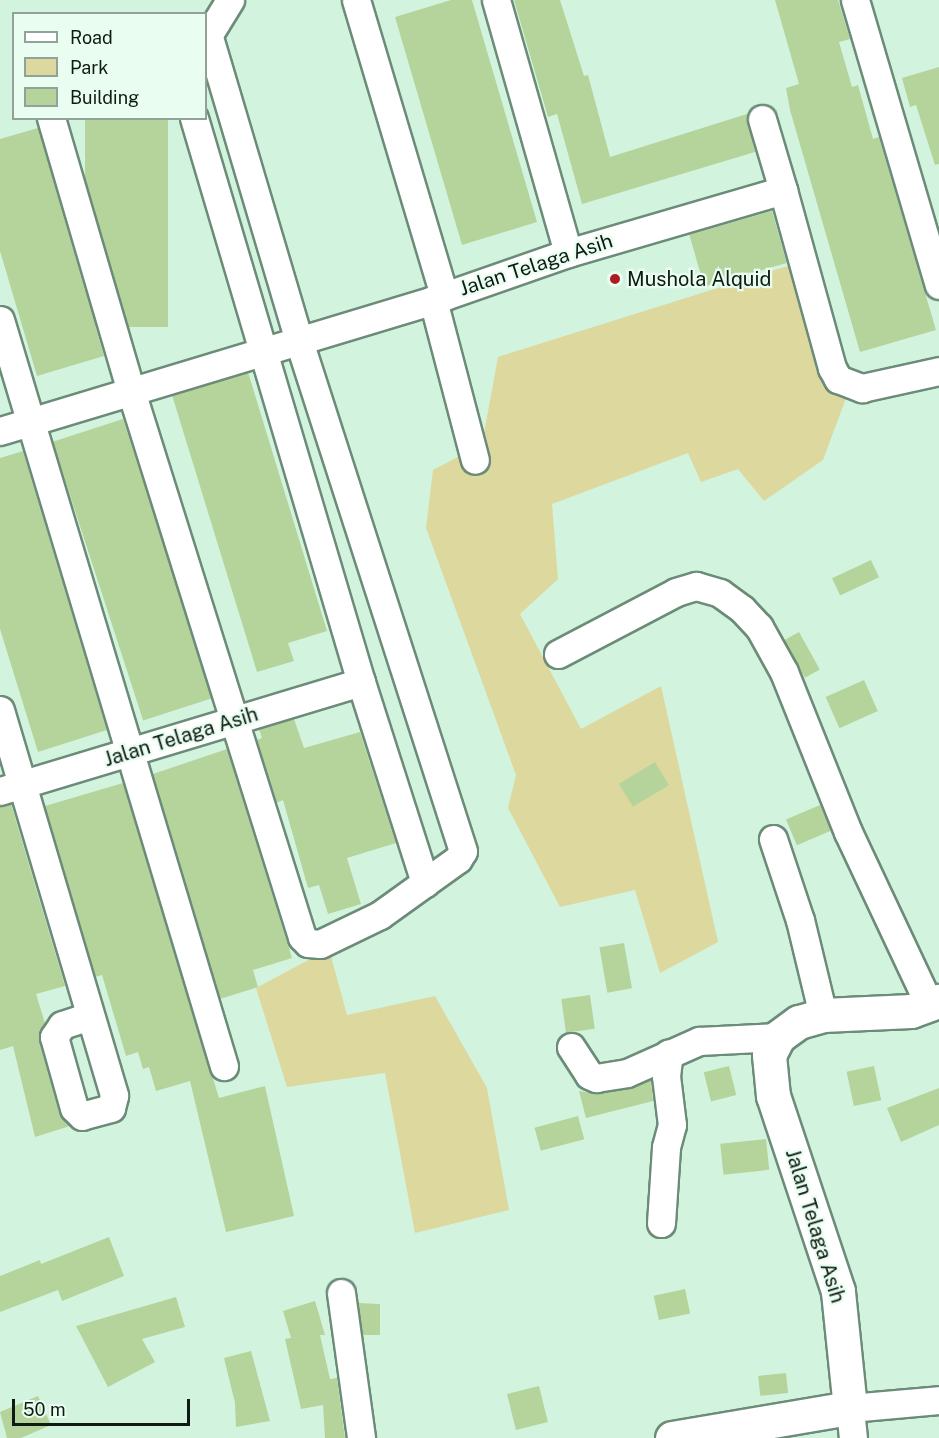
<!DOCTYPE html>
<html>
<head>
<meta charset="utf-8">
<style>
	body { margin:0 }
	#map { position:relative; width:939px; height:1438px; overflow:hidden; background:#d2f4de; font-family:"Public Sans",sans-serif }
	div>[style] { position:absolute }
	[style*='--x'] { left:calc(var(--x)*1px); top:calc(var(--y)*1px); width:calc(var(--w)*1px); rotate:calc(var(--a)*1deg) }
	.green>* { inset:0; background:#dcd89e }
	.building>* { inset:0; background:#b5d49b; transform-origin:0 0 }
	.roads { filter:drop-shadow(2px 0 #6c8b78) drop-shadow(-2px 0 #6c8b78) drop-shadow(0 2px #6c8b78) drop-shadow(0 -2px #6c8b78) }
	.street>* { height:27px; margin:-13.5px; padding:0 13.5px; transform-origin:13.5px; border-radius:13.5px; background:#fff }
	.secondary>* { height:33px; margin:-16.5px; padding:0 16.5px; transform-origin:16.5px; border-radius:16.5px; background:#fff }
	.dots>* { width:16px; height:16px; translate:-50% -50%; box-sizing:border-box; border:3px solid #e9fdf0; border-radius:50% }
	span { translate:-50% -50%; white-space:nowrap; text-align:center; line-height:1.15; -webkit-text-stroke:4.5px #e9fdf0; paint-order:stroke }
	.street-label { font-size:20px; color:#0e1a13 }
	.poi-label { font-size:20px; color:#0e1a13 }
	.left { translate:0 -50%; text-align:left }
	.legend { position:absolute; left:12px; top:12px; width:195px; height:108px; box-sizing:border-box; background:#e9fdf0; border:2px solid #91a298; margin:0; padding:8px 10px; list-style:none; font-size:18px; color:#0e1a13 }
	.legend li { display:flex; align-items:center; gap:12px; height:30px }
	.legend b { width:30px; border:2px solid #91a298 }
	.scale { position:absolute; left:12px; top:1399px; width:178px; height:27px; box-sizing:border-box; border:3px solid #0e1a13; border-top:0; padding-left:8px; font-size:18px; line-height:21px; white-space:nowrap; color:#0e1a13; -webkit-text-stroke:4px #e9fdf0; paint-order:stroke }
</style>
</head>
<body>
<div id="map">
	<div class="green">
		<i style="clip-path:polygon(791px 265px,851px 385px,823px 460px,764px 501px,738px 469px,701px 482px,688px 453px,552px 504px,558px 579px,520px 614px,581px 729px,661px 686px,718px 942px,660px 973px,635px 890px,560px 907px,508px 808px,516px 775px,426px 528px,433px 470px,482px 444px,498px 357px)"></i>
		<i style="clip-path:polygon(329px 949px,347px 1015px,435px 996px,487px 1088px,509px 1210px,415px 1233px,385px 1073px,287px 1087px,256px 988px)"></i>
	</div>
	<div class="building">
		<i style="clip-path:polygon(451px 0,472px 0,537px 222px,462px 245px,395px 17px)"></i>
		<i style="clip-path:polygon(514px 0,560px 0,584px 76px,588px 75px,610px 157px,747px 114px,755px 152px,582px 204px,557px 114px,548px 117px)"></i>
		<i style="clip-path:polygon(775px 0,838px 0,850px 39px,839px 42px,852px 87px,858px 85px,873px 139px,879px 137px,936px 330px,860px 352px,790px 110px,786px 88px,799px 84px)"></i>
		<i style="clip-path:polygon(939px 67px,939px 164px,935px 165px,916px 105px,910px 107px,902px 78px)"></i>
		<i style="left:85px;top:118px;width:83px;height:209px"></i>
		<i style="clip-path:polygon(38px 128px,104px 356px,37px 376px,0 251px,0 139px)"></i>
		<i style="left:772px;top:211px;width:54px;height:86px;rotate:74deg"></i>
		<i style="clip-path:polygon(248px 372px,327px 631px,288px 643px,294px 661px,257px 672px,172px 395px)"></i>
		<i style="left:123px;top:419px;width:293px;height:74px;rotate:72deg"></i>
		<i style="clip-path:polygon(23px 451px,107px 730px,38px 752px,0 629px,0 458px)"></i>
		<i style="left:871px;top:560px;width:19px;height:43px;rotate:65deg"></i>
		<i style="left:799px;top:632px;width:43px;height:17px;rotate:61deg"></i>
		<i style="left:864px;top:680px;width:34px;height:42px;rotate:66deg"></i>
		<i style="clip-path:polygon(294px 719px,304px 748px,360px 732px,396px 843px,347px 858px,361px 904px,328px 914px,319px 885px,308px 888px,283px 800px,276px 803px,257px 740px,262px 738px,259px 729px)"></i>
		<i style="clip-path:polygon(227px 749px,292px 958px,253px 970px,258px 987px,220px 999px,153px 774px)"></i>
		<i style="left:655px;top:762px;width:27px;height:42px;rotate:59deg"></i>
		<i style="clip-path:polygon(123px 783px,219px 1098px,265px 1086px,294px 1216px,226px 1232px,190px 1081px,156px 1091px,149px 1067px,143px 1069px,138px 1052px,126px 1056px,102px 975px,95px 977px,45px 806px)"></i>
		<i style="clip-path:polygon(11px 804px,65px 986px,36px 994px,45px 1023px,39px 1041px,59px 1112px,70px 1126px,35px 1137px,13px 1046px,0 1050px,0 806px)"></i>
		<i style="left:820px;top:805px;width:28px;height:37px;rotate:67deg"></i>
		<i style="left:624px;top:943px;width:46px;height:25px;rotate:80deg"></i>
		<i style="left:590px;top:995px;width:34px;height:29px;rotate:82deg"></i>
		<i style="left:729px;top:1066px;width:30px;height:26px;rotate:76deg"></i>
		<i style="left:874px;top:1066px;width:35px;height:28px;rotate:78deg"></i>
		<i style="clip-path:polygon(651px 1080px,653px 1101px,586px 1118px,579px 1091px,599px 1094px,630px 1088px)"></i>
		<i style="clip-path:polygon(939px 1088px,939px 1125px,901px 1142px,887px 1108px)"></i>
		<i style="left:578px;top:1116px;width:24px;height:45px;rotate:75deg"></i>
		<i style="left:766px;top:1139px;width:31px;height:46px;rotate:84deg"></i>
		<i style="clip-path:polygon(109px 1237px,124px 1276px,62px 1301px,58px 1290px,0 1312px,0 1276px,40px 1260px,41px 1264px)"></i>
		<i style="left:685px;top:1289px;width:25px;height:32px;rotate:78deg"></i>
		<i style="clip-path:polygon(176px 1297px,185px 1327px,142px 1339px,155px 1362px,108px 1387px,76px 1326px)"></i>
		<i style="clip-path:polygon(315px 1301px,325px 1335px,320px 1335px,330px 1379px,337px 1378px,345px 1438px,325px 1438px,323px 1405px,301px 1409px,285px 1339px,291px 1338px,283px 1311px)"></i>
		<i style="clip-path:polygon(358px 1303px,380px 1304px,380px 1335px,363px 1335px)"></i>
		<i style="clip-path:polygon(251px 1351px,270px 1421px,236px 1427px,235px 1403px,224px 1358px)"></i>
		<i style="left:786px;top:1373px;width:20px;height:28px;rotate:84deg"></i>
		<i style="left:539px;top:1386px;width:37px;height:33px;rotate:76deg"></i>
		<i style="clip-path:polygon(38px 1396px,51px 1425px,21px 1438px,7px 1438px,0 1412px)"></i>
	</div>
	<div class="roads">
		<div class="street">
			<i style="--x:356;--y:0;--w:309;--a:73.4"></i>
			<i style="--x:496;--y:0;--w:263;--a:74.1"></i>
			<i style="--x:855;--y:0;--w:297;--a:73.6"></i>
			<i style="--x:206;--y:39;--w:46;--a:-58.4"></i>
			<i style="--x:51;--y:118;--w:284;--a:73.7"></i>
			<i style="--x:131;--y:391;--w:572;--a:72.61"></i>
			<i style="--x:302;--y:937;--w:8;--a:45"></i>
			<i style="--x:308;--y:943;--w:12;--a:5"></i>
			<i style="--x:320;--y:944;--w:67;--a:-25.8"></i>
			<i style="--x:380;--y:915;--w:96;--a:-35.7"></i>
			<i style="--x:458;--y:859;--w:9;--a:-58"></i>
			<i style="--x:463;--y:851;--w:536;--a:-107.83"></i>
			<i style="--x:299;--y:341;--w:316;--a:-106.5"></i>
			<i style="--x:194;--y:118;--w:588;--a:73.51"></i>
			<i style="--x:361;--y:682;--w:211;--a:72.3"></i>
			<i style="--x:762;--y:119;--w:74;--a:73.5"></i>
			<i style="--x:433;--y:300;--w:165;--a:75.3"></i>
			<i style="--x:0;--y:320;--w:779;--a:73.29"></i>
			<i style="--x:0;--y:431;--w:452;--a:-16.8"></i>
			<i style="--x:433;--y:300;--w:143;--a:-19.2"></i>
			<i style="--x:568;--y:253;--w:224;--a:-16.3"></i>
			<i style="--x:783;--y:190;--w:185;--a:74.6"></i>
			<i style="--x:832;--y:368;--w:13;--a:61"></i>
			<i style="--x:838;--y:379;--w:26;--a:21"></i>
			<i style="--x:862;--y:388;--w:79;--a:-12.4"></i>
			<i style="--x:558;--y:654;--w:133;--a:-27.7"></i>
			<i style="--x:676;--y:592;--w:21;--a:-17"></i>
			<i style="--x:696;--y:586;--w:25;--a:16"></i>
			<i style="--x:720;--y:593;--w:27;--a:36"></i>
			<i style="--x:742;--y:609;--w:25;--a:47"></i>
			<i style="--x:759;--y:627;--w:51;--a:60.9"></i>
			<i style="--x:784;--y:672;--w:172;--a:68.2"></i>
			<i style="--x:848;--y:832;--w:192;--a:64.8"></i>
			<i style="--x:0;--y:710;--w:402;--a:73.5"></i>
			<i style="--x:114;--y:1096;--w:12;--a:104"></i>
			<i style="--x:111;--y:1108;--w:30;--a:165"></i>
			<i style="--x:82;--y:1116;--w:11;--a:-135"></i>
			<i style="--x:74;--y:1108;--w:74;--a:-105.7"></i>
			<i style="--x:54;--y:1037;--w:14;--a:-56"></i>
			<i style="--x:62;--y:1025;--w:29;--a:-18"></i>
			<i style="--x:0;--y:791;--w:377;--a:-16.8"></i>
			<i style="--x:773;--y:839;--w:85;--a:71.6"></i>
			<i style="--x:800;--y:920;--w:98;--a:76.4"></i>
			<i style="--x:571;--y:1047;--w:33;--a:57"></i>
			<i style="--x:589;--y:1075;--w:8;--a:23"></i>
			<i style="--x:596;--y:1078;--w:31;--a:-9"></i>
			<i style="--x:627;--y:1073;--w:79;--a:-24"></i>
			<i style="--x:699;--y:1041;--w:79;--a:-2.9"></i>
			<i style="--x:661;--y:1223;--w:76;--a:-86.2"></i>
			<i style="--x:666;--y:1147;--w:23;--a:-75"></i>
			<i style="--x:672;--y:1125;--w:49;--a:-97"></i>
			<i style="--x:666;--y:1076;--w:23;--a:-83"></i>
			<i style="--x:341;--y:1293;--w:146;--a:82.1"></i>
			<i style="--x:853;--y:1438;--w:30;--a:-96"></i>
			<i style="--x:850;--y:1408;--w:89;--a:-5.1"></i>
		</div>
		<div class="secondary">
			<i style="--x:672;--y:1438;--w:181;--a:-9.6"></i>
			<i style="--x:850;--y:1408;--w:118;--a:-95.9"></i>
			<i style="--x:838;--y:1291;--w:206;--a:-108.4"></i>
			<i style="--x:773;--y:1096;--w:41;--a:-95.6"></i>
			<i style="--x:769;--y:1055;--w:20;--a:-63"></i>
			<i style="--x:778;--y:1037;--w:26;--a:-36"></i>
			<i style="--x:799;--y:1022;--w:25;--a:-16"></i>
			<i style="--x:823;--y:1015;--w:88;--a:-2.6"></i>
			<i style="--x:911;--y:1011;--w:30;--a:-20"></i>
		</div>
	</div>
	<div class="dots">
		<i style="left:615px;top:279px;background:#ae1c23"></i>
	</div>
	<div class="street-label">
		<span style="left:536px;top:265px;rotate:-18deg">Jalan Telaga Asih</span>
		<span style="left:181px;top:737px;rotate:-17deg">Jalan Telaga Asih</span>
		<span style="left:815px;top:1226px;rotate:73deg">Jalan Telaga Asih</span>
	</div>
	<div class="poi-label">
		<span class="left" style="left:627px;top:279px">Mushola Alquid</span>
	</div>
	<ul class="legend">
	<li><b style="height:8px;background:#fff"></b>Road</li>
	<li><b style="height:16px;background:#dcd89e"></b>Park</li>
	<li><b style="height:16px;background:#b5d49b"></b>Building</li>
	</ul>
	<div class="scale">50 m</div>
</div>
</body>
</html>
